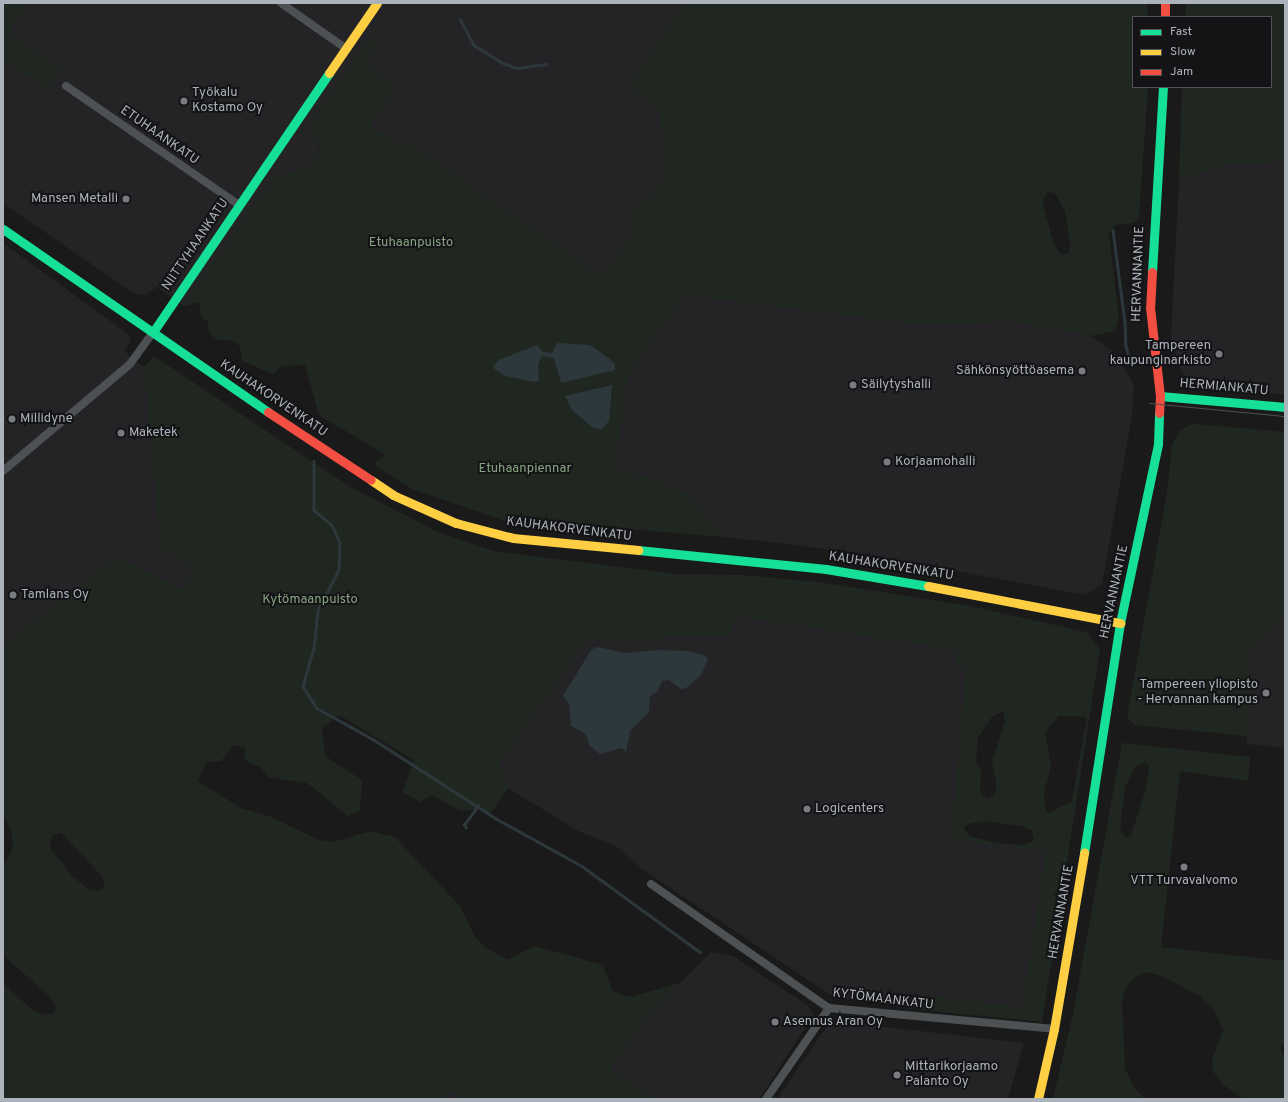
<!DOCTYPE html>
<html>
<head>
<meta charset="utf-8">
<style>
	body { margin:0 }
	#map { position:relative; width:1288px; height:1102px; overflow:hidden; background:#1a1a1a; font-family:Overpass,sans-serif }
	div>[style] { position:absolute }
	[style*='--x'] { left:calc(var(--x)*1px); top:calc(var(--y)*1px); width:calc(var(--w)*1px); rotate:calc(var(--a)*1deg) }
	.built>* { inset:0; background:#242426 }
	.green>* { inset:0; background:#202720 }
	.water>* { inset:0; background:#2d383c }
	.stream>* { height:2.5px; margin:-1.25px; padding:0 1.25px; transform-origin:1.25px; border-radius:1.25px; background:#2d383c }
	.street>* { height:8px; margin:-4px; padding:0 4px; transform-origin:4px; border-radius:4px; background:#4e5153 }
	.fast>* { height:9px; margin:-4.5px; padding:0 4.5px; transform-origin:4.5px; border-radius:4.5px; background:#16e098 }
	.slow>* { height:9px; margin:-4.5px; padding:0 4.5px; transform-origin:4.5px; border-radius:4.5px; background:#ffcf43 }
	.jam>* { height:9px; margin:-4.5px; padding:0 4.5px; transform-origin:4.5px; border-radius:4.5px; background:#f24e42 }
	.tram>* { height:1px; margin:-0.5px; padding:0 0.5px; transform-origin:0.5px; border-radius:0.5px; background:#4e5051 }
	.dots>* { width:11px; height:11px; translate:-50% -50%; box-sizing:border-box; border:2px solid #141416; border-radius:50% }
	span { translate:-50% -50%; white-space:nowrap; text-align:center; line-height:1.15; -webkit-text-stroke:4px #141416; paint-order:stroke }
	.poi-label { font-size:13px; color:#acb3ba }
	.left { translate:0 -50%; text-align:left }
	.right { translate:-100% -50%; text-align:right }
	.street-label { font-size:13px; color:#acb3ba }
	.park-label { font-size:13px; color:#88a583 }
	.frame { position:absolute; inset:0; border:4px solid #acb3ba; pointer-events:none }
	.legend { position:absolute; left:1132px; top:16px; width:140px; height:72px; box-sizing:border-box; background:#141416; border:1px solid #515458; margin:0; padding:5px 7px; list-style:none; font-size:12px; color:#acb3ba }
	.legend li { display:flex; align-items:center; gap:8px; height:20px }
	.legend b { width:20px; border:1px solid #515458 }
</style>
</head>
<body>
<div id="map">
	<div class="built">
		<i style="clip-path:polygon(27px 3px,685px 3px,630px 83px,632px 90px,660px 110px,665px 175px,650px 198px,638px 204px,634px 231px,603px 277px,407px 142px,403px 147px,371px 126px,396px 87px,364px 64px,368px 39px,309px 168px,273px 179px,184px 306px,157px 287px,145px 295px,133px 293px,3px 203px,3px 61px,47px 88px,61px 72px,9px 33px)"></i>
		<i style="clip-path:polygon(1285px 162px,1285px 395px,1194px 385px,1186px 381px,1180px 369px,1171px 336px,1179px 180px,1232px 164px)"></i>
		<i style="clip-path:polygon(3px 243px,128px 334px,131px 341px,124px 351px,144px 367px,161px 555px,170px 551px,196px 569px,182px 589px,116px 557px,3px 646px)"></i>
		<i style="clip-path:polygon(685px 294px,917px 324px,1017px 322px,1091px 336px,1115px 353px,1134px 385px,1132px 416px,1102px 584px,1086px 595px,901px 561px,790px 544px,724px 537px,688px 495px,615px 469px,627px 378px)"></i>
		<i style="clip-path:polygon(1285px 615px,1285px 748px,1247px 744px,1247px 650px)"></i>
		<i style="clip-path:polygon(735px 616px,958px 650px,966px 668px,951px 840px,1046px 850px,1022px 1007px,915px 994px,916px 1009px,835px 998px,642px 869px,616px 846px,578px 831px,508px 788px,499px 765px,587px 638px,729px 637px)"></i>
		<i style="clip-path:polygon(711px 952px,733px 956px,750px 967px,807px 1005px,812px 1011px,813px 1016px,759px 1099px,653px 1099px,610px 1069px,650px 1013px)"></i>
		<i style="clip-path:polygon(833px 1021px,1024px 1043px,1008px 1099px,777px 1099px,829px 1023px)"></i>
		<i style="clip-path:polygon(449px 1089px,464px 1099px,442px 1099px)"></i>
	</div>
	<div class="green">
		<i style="clip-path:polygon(3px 3px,27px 3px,9px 33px,62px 70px,51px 87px,47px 88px,3px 61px)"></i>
		<i style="clip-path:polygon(evenodd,685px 3px,1147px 3px,1148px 17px,1133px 17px,1133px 87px,1148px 87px,1139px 217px,1134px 223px,1115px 225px,1109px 233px,1119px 319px,1115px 331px,1091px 336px,1017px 322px,917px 324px,684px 295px,627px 378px,615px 469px,653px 479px,688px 495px,724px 537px,605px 527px,508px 522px,412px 489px,373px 464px,386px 455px,319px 415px,305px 365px,281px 366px,273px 374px,242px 361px,240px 346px,231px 340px,218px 340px,209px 333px,208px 322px,201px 317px,199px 302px,184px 306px,273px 179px,309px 167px,320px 146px,308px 128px,368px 38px,378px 45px,365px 64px,396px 86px,371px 126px,403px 147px,407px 142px,603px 277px,633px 231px,630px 217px,638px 204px,650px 198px,665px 175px,660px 110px,632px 90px,630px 83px,685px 3px,1048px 192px,1055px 193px,1065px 211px,1070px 243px,1069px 253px,1064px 255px,1060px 254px,1053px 241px,1042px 201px,1048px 192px)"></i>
		<i style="clip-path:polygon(1186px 3px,1285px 3px,1285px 162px,1232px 164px,1179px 180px,1182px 87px,1271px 87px,1271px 17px,1185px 17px)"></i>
		<i style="clip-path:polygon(evenodd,154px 356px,352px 488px,438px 532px,493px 551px,677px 574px,741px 575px,819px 582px,970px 606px,1086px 632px,1100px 649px,1042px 1022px,916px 1009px,915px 994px,1022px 1007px,1046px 851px,951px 840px,966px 668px,954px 665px,958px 650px,735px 616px,729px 637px,587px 638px,499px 765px,508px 788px,489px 816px,478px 809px,460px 811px,432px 795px,420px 802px,403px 792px,414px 760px,339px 715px,322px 728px,325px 756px,362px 780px,360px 811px,348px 816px,307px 783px,268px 777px,261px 768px,245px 760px,245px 748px,234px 745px,221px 761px,206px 762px,198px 781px,241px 808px,269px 816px,319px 840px,333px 842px,370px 831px,395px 837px,460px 906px,475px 937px,485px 947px,507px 960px,535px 946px,603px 965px,613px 992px,630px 997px,680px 983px,650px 1013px,610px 1069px,653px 1099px,464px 1099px,449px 1089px,442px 1099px,3px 1099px,3px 983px,32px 1010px,42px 1014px,54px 1013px,56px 1007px,49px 996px,3px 955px,3px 865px,7px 861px,13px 845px,11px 829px,3px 814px,3px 646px,116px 557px,181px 589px,195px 569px,171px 551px,161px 555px,144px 367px,154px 356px,1003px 711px,1005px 721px,992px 762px,997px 785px,995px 794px,988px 799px,982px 794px,980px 788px,981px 772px,976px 762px,978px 737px,992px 717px,1003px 711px,154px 356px,1059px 716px,1087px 717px,1072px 801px,1049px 813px,1046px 811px,1044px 793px,1051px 766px,1045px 732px,1059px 716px,154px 356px,984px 821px,1022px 826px,1032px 831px,1034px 840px,1024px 845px,1004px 844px,971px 837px,966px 832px,964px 827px,969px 824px,984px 821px,154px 356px,61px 833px,102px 876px,105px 887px,98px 891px,90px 890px,73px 877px,51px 849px,50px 841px,54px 834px,61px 833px)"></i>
		<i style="clip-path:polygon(1193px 424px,1285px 432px,1285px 615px,1247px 650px,1247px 736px,1134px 725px,1127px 717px,1167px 492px,1172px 445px,1180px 430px)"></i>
		<i style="clip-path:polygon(evenodd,1122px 743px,1250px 757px,1248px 781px,1180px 771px,1161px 947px,1285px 961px,1285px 1045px,1281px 1045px,1281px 1050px,1285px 1060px,1285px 1099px,1244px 1099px,1222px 1084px,1213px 1071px,1212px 1060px,1223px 1031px,1214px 1009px,1198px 995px,1162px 976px,1147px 972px,1135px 977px,1125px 988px,1122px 1004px,1125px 1068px,1133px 1086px,1145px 1099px,1053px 1099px,1073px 1014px,1122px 743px,1145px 761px,1149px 767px,1146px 788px,1131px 836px,1126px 838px,1120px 829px,1125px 787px,1134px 768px,1145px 761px)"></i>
	</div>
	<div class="water">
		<i style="clip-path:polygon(557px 343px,590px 345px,611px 360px,615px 364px,615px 370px,561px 383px,554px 358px,542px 356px,538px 364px,539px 381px,534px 382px,505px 376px,493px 368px,497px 361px,537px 345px,543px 352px,552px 353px)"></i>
		<i style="clip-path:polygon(612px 385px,609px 421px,602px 429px,593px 428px,572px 410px,565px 396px)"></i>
		<i style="clip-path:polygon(597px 647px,625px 653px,658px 650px,688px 651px,705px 656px,708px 660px,701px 675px,686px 688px,681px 689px,669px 680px,662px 681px,657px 692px,650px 696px,649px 712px,630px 731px,626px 752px,622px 748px,600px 754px,590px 746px,585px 733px,571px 726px,569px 704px,563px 696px,591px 650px)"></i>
	</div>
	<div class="stream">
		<i style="--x:460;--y:19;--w:30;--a:62"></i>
		<i style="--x:474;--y:45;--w:34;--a:32"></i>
		<i style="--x:503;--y:63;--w:15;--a:20"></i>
		<i style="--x:517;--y:68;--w:29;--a:-8"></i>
		<i style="--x:1113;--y:230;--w:93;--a:82.6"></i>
		<i style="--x:1125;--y:322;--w:24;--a:88"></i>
		<i style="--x:1126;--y:346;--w:19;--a:74"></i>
		<i style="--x:314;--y:461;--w:49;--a:90"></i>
		<i style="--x:314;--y:510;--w:23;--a:40"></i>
		<i style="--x:332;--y:525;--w:19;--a:65"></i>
		<i style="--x:340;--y:542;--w:28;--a:92"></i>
		<i style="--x:339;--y:570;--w:46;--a:117.1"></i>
		<i style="--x:318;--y:611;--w:37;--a:96"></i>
		<i style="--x:314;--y:648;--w:40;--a:106"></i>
		<i style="--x:303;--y:686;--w:26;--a:58"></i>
		<i style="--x:317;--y:708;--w:68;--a:29.2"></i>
		<i style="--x:376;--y:741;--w:142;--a:32.9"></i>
		<i style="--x:495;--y:818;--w:99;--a:28.9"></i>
		<i style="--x:582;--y:866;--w:146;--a:36.1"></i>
		<i style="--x:466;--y:828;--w:4;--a:-124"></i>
		<i style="--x:464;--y:825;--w:24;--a:-54"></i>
	</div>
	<div class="street">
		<i style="--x:281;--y:3;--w:78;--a:35.1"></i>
		<i style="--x:66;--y:86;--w:210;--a:34.5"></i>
		<i style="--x:3;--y:471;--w:166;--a:-40.1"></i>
		<i style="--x:130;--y:364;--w:39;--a:-54"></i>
		<i style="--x:651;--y:884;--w:217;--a:34.9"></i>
		<i style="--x:829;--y:1008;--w:226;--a:5.3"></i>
		<i style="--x:766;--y:1099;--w:111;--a:-55.3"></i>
	</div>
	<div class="fast">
		<i style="--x:3;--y:229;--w:322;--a:34.6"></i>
		<i style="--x:1152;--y:272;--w:185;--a:-86.6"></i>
		<i style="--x:153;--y:332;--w:313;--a:-55.8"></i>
		<i style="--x:1160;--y:396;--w:125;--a:5"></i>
		<i style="--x:638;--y:550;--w:189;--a:5.8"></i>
		<i style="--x:826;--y:569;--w:103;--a:9.5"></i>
		<i style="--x:1084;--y:853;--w:233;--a:-81.1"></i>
		<i style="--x:1120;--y:623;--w:183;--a:-78"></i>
		<i style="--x:1158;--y:444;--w:31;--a:-88"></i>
	</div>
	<div class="slow">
		<i style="--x:329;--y:73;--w:85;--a:-55.6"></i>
		<i style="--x:371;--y:480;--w:27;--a:34"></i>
		<i style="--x:393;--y:495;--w:69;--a:24"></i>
		<i style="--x:456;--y:523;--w:59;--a:14.7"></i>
		<i style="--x:513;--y:538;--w:126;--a:5.5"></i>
		<i style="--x:928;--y:586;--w:196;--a:10.9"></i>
		<i style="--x:1038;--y:1099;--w:72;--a:-77.1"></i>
		<i style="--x:1054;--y:1029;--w:179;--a:-80.3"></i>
	</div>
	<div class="jam">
		<i style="--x:1165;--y:3;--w:14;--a:90"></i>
		<i style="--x:1152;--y:272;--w:35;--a:93"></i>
		<i style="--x:1150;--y:307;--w:90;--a:83.6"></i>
		<i style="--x:1160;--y:396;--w:17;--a:93"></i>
		<i style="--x:268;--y:412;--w:123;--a:33.4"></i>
	</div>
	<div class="tram">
		<i style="--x:1149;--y:403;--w:137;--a:5.5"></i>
	</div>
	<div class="dots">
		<i style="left:184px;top:101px;background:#797d82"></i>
		<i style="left:126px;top:199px;background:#797d82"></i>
		<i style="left:1219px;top:354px;background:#797d82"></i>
		<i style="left:1082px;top:371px;background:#797d82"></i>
		<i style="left:853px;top:385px;background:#797d82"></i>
		<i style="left:12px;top:419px;background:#797d82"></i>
		<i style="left:121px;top:433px;background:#797d82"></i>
		<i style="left:887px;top:462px;background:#797d82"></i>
		<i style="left:13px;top:595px;background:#797d82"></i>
		<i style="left:1266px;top:693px;background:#797d82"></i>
		<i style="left:807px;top:809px;background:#797d82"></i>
		<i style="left:1184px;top:867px;background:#797d82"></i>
		<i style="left:775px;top:1022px;background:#797d82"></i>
		<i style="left:897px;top:1075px;background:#797d82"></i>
	</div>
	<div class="poi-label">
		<span class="left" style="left:192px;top:101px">Työkalu<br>Kostamo Oy</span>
		<span class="right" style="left:118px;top:199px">Mansen Metalli</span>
		<span class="right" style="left:1211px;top:354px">Tampereen<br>kaupunginarkisto</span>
		<span class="right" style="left:1074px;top:371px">Sähkönsyöttöasema</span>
		<span class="left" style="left:861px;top:385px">Säilytyshalli</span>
		<span class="left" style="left:20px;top:419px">Millidyne</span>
		<span class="left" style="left:129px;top:433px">Maketek</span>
		<span class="left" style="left:895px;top:462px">Korjaamohalli</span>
		<span class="left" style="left:21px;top:595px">Tamlans Oy</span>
		<span class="right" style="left:1258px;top:693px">Tampereen yliopisto<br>- Hervannan kampus</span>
		<span class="left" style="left:815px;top:809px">Logicenters</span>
		<span style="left:1184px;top:881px">VTT Turvavalvomo</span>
		<span class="left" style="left:783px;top:1022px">Asennus Aran Oy</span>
		<span class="left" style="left:905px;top:1075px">Mittarikorjaamo<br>Palanto Oy</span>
	</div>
	<div class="street-label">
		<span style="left:159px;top:136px;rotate:35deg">ETUHAANKATU</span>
		<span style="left:196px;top:245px;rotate:-56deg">NIITTYHAANKATU</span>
		<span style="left:1139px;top:274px;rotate:-88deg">HERVANNANTIE</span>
		<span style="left:1224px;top:388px;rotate:5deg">HERMIANKATU</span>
		<span style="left:273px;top:399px;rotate:34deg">KAUHAKORVENKATU</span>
		<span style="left:569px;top:530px;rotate:7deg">KAUHAKORVENKATU</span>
		<span style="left:891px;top:567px;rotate:9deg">KAUHAKORVENKATU</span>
		<span style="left:1115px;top:592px;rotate:-78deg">HERVANNANTIE</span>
		<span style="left:1062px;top:912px;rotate:-80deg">HERVANNANTIE</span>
		<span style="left:883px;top:1000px;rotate:7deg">KYTÖMAANKATU</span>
	</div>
	<div class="park-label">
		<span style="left:411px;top:243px">Etuhaanpuisto</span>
		<span style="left:525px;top:469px">Etuhaanpiennar</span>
		<span style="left:310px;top:600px">Kytömaanpuisto</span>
	</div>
	<div class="frame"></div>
	<ul class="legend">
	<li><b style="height:5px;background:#16e098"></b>Fast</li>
	<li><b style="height:5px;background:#ffcf43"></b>Slow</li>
	<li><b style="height:5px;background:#f24e42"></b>Jam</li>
	</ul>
</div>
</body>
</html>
